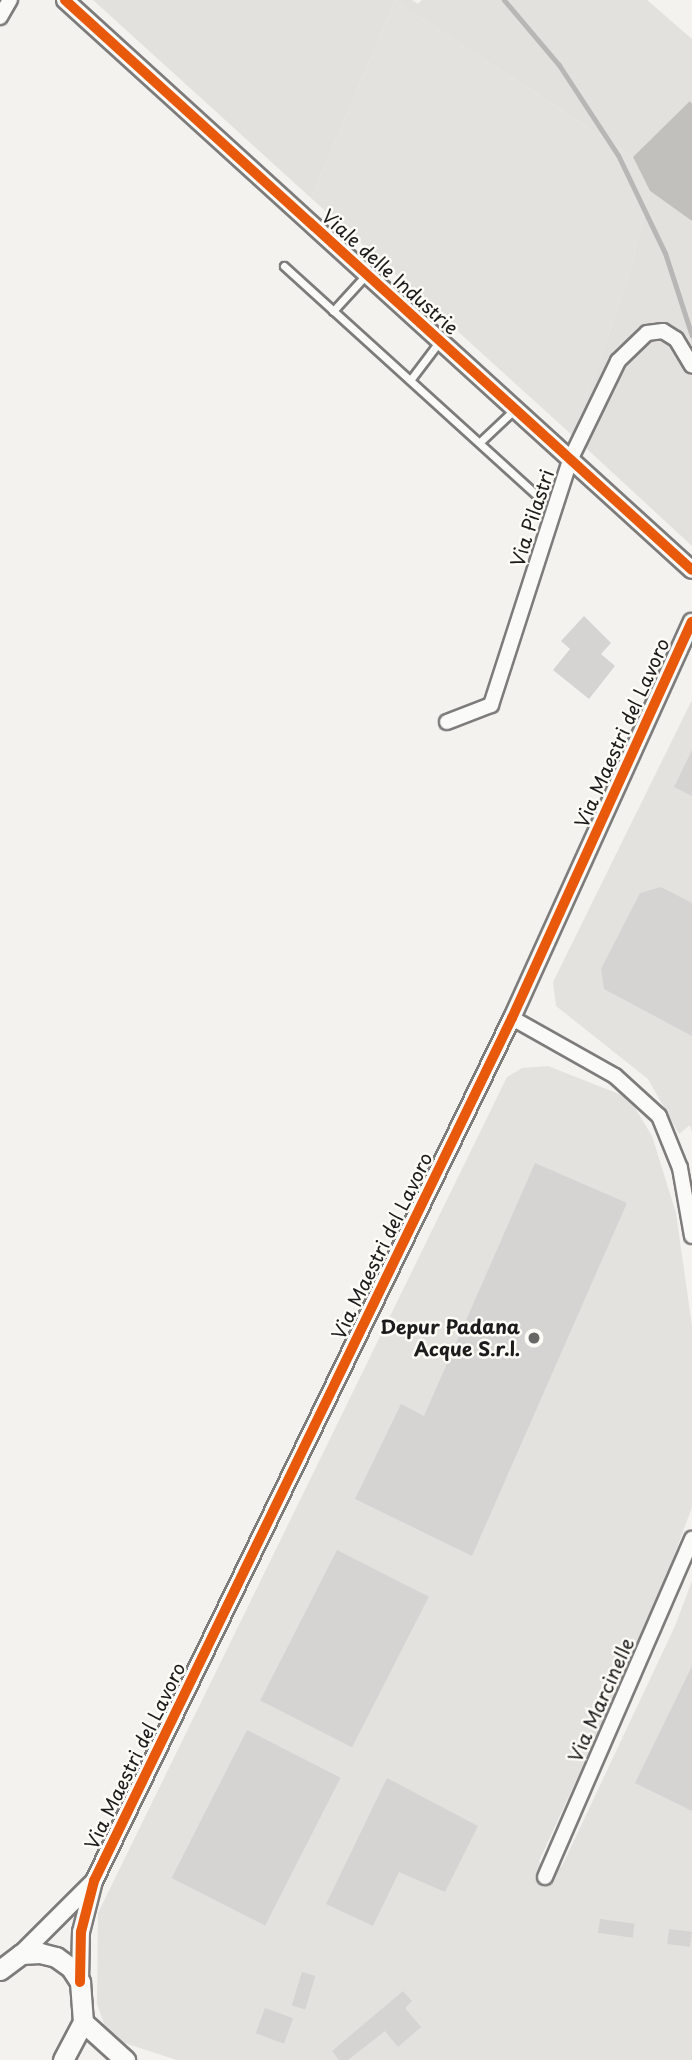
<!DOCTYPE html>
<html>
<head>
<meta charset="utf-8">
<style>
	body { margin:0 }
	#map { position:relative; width:692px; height:2060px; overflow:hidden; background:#f3f2ef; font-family:"Playpen Sans",sans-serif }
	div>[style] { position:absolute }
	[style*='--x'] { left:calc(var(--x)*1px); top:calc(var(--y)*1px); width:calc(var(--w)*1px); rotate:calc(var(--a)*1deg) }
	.built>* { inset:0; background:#e3e2de }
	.green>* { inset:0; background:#e2e1dd }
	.water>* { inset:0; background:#c1c0bc }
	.building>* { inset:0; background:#d5d4d2; transform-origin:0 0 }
	.roads { filter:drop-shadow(2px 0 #7d7c7b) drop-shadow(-2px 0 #7d7c7b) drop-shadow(0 2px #7d7c7b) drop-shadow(0 -2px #7d7c7b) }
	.service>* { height:7px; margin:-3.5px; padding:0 3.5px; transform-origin:3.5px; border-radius:3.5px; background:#fafaf8 }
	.minor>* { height:14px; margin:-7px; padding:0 7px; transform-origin:7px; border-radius:7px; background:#fafaf8 }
	.tertiary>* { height:16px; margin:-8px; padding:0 8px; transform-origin:8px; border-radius:8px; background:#fafaf8 }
	.secondary>* { height:19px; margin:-9.5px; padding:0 9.5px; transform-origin:9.5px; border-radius:9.5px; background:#fafaf8 }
	.rail>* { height:5px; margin:-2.5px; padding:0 2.5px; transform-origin:2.5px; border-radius:2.5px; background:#b8b7b6 }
	.cycleway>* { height:10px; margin:-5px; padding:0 5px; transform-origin:5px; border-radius:5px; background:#e8590c }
	.dots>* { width:19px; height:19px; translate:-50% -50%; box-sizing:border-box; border:4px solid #fdfcf7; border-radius:50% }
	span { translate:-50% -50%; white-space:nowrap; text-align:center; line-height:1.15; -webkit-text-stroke:5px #fdfcf7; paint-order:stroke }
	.street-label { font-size:19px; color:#1c1c1c }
	.poi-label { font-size:19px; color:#1c1c1c; font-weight:700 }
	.right { translate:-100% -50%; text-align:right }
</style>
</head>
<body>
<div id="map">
	<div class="built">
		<i style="clip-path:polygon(395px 1px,633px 157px,650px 191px,628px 279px,573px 436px,311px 198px)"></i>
		<i style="clip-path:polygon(692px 700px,692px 1133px,690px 1125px,679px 1134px,648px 1079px,556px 1006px,553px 982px)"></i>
		<i style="clip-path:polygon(548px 1066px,629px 1098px,652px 1136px,676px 1213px,692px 1326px,692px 1507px,652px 1616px,539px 1861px,543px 1868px,553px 1872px,562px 1866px,675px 1626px,692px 1581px,692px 2060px,177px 2060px,109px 2038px,97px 2004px,98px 1913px,507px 1077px,522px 1068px)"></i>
	</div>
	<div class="green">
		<i style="clip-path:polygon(93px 0,412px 0,418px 4px,422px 0,647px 0,692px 39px,692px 104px,633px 157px,395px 1px,311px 198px)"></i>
		<i style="clip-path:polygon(650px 191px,692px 221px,692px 546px,573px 436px,628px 279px)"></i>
	</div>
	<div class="water">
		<i style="clip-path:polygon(690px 101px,692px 104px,692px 221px,650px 191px,633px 157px)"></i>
	</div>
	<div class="building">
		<i style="clip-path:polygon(584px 616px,611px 643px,601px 654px,615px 666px,589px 699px,553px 670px,570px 649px,561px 641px)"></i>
		<i style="clip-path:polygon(692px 750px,692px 796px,674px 787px)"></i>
		<i style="clip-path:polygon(661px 887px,692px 903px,692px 1036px,604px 989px,601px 969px,640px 893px)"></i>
		<i style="clip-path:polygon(535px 1163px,627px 1203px,472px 1556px,355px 1499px,401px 1404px,424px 1416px)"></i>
		<i style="left:337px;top:1550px;width:103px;height:169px;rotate:27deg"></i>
		<i style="clip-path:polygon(692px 1666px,692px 1811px,635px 1783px)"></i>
		<i style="left:247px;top:1730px;width:105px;height:166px;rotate:27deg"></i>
		<i style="clip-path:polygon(387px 1778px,478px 1826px,445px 1892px,399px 1872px,373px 1926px,326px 1904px)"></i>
		<i style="left:600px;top:1919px;width:35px;height:14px;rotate:8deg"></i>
		<i style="left:669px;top:1929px;width:23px;height:15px;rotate:7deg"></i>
		<i style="left:302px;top:1972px;width:14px;height:35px;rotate:17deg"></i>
		<i style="clip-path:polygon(403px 1991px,412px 2001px,405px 2008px,421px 2027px,398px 2047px,385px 2031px,348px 2060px,339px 2060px,332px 2051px)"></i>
		<i style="left:265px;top:2008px;width:30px;height:27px;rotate:20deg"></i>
	</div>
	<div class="roads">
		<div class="service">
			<i style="--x:284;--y:266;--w:347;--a:42.2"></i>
			<i style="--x:333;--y:311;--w:49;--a:-47.5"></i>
			<i style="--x:411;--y:379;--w:46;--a:-52.9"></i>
			<i style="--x:480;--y:442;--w:47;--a:-43.3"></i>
		</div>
		<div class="minor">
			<i style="--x:0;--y:17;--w:20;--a:-60"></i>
			<i style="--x:447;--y:722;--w:47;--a:-21.1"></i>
			<i style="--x:491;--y:705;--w:260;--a:-72.1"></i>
			<i style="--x:571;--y:458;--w:108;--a:-64.1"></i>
			<i style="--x:618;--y:361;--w:40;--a:-44"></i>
			<i style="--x:647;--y:333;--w:16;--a:-7"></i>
			<i style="--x:663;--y:331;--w:15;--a:32"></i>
			<i style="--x:676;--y:339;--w:31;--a:59"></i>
			<i style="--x:512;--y:1018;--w:118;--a:29.4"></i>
			<i style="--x:615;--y:1076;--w:59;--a:42.3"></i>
			<i style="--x:659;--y:1116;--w:56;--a:68"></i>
			<i style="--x:680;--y:1168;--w:69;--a:80"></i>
			<i style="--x:545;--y:1877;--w:369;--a:-66.5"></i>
		</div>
		<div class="tertiary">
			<i style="--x:65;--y:0;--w:847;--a:42.27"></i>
			<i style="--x:21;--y:1954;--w:100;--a:-45"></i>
			<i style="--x:80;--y:1982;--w:50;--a:-88.9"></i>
			<i style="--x:81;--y:1932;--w:53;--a:-75.7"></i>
			<i style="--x:94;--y:1881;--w:959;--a:-64.16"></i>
			<i style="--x:512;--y:1018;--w:435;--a:-65.6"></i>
		</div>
		<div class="secondary">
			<i style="--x:0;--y:1970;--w:26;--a:-37"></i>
			<i style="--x:21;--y:1954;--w:19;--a:-3"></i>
			<i style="--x:40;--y:1953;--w:16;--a:14"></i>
			<i style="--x:56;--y:1957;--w:19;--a:36"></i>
			<i style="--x:71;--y:1968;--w:17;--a:57"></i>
			<i style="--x:80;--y:1982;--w:40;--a:85.7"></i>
			<i style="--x:83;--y:2022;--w:43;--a:117.8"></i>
			<i style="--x:83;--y:2022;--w:57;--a:42.1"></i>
		</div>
	</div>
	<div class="rail">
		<i style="--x:504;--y:0;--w:85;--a:49.8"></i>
		<i style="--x:559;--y:65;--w:108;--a:56.8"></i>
		<i style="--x:618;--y:155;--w:109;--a:64.4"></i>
		<i style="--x:665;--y:253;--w:87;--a:72"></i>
	</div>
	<div class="cycleway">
		<i style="--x:65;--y:0;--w:847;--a:42.27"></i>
		<i style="--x:80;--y:1982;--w:50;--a:-88.9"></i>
		<i style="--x:81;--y:1932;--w:53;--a:-75.7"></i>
		<i style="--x:94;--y:1881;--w:959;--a:-64.16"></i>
		<i style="--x:512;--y:1018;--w:435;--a:-65.6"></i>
	</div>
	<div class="dots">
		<i style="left:534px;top:1338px;background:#676766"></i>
	</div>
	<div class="street-label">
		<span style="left:390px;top:272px;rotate:42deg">Viale delle Industrie</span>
		<span style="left:532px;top:518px;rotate:-72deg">Via Pilastri</span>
		<span style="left:622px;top:733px;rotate:-66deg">Via Maestri del Lavoro</span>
		<span style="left:382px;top:1246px;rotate:-64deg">Via Maestri del Lavoro</span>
		<span style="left:601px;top:1700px;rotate:-66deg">Via Marcinelle</span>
		<span style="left:135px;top:1756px;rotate:-64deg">Via Maestri del Lavoro</span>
	</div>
	<div class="poi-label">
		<span class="right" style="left:520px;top:1338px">Depur Padana<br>Acque S.r.l.</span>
	</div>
</div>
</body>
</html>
